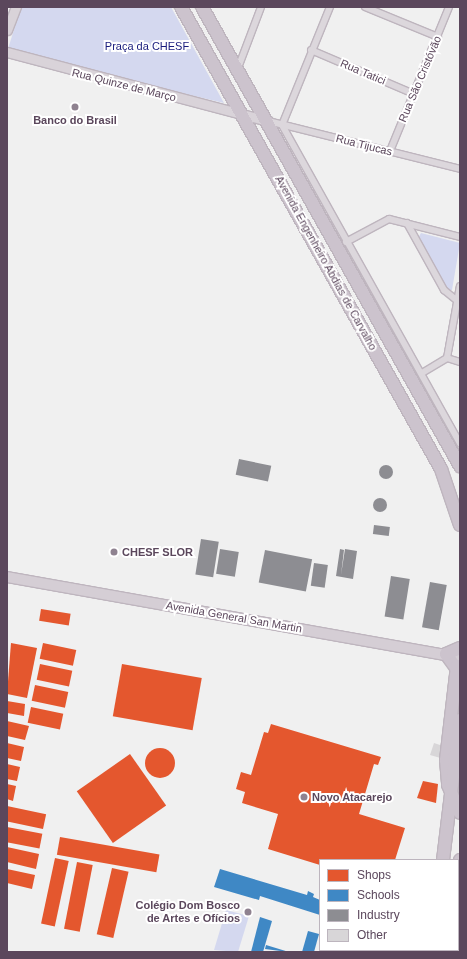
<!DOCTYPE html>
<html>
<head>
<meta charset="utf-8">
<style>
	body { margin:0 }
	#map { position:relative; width:467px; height:959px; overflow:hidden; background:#f0f0f0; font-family:Helvetica,sans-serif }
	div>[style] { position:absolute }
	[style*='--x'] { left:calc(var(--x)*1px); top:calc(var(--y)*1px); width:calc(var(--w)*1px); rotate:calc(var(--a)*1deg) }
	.green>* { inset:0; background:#d4d8ef }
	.shops>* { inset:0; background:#e4572e; transform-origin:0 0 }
	.round { border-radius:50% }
	.schools>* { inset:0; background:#3f88c5 }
	.industry>* { inset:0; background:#8d8d92; transform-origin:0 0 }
	.building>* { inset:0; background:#d8d6d8 }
	.roads { filter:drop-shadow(1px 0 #beb5be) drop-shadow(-1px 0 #beb5be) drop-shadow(0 1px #beb5be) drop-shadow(0 -1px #beb5be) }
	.street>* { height:6px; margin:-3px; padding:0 3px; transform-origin:3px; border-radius:3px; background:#dcd7dc }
	.secondary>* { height:9px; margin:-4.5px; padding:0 4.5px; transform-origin:4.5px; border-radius:4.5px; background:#d9d3d9 }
	.primary>* { height:10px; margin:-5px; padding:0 5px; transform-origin:5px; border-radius:5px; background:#d5ced5 }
	.highway>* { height:12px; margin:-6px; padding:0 6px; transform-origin:6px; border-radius:6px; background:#ccc3cd }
	.dots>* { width:11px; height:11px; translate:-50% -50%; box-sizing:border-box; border:2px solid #fff; border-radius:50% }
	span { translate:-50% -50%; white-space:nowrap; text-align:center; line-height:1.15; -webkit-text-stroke:4px #fff; paint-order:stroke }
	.park-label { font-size:11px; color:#181b7c }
	.street-label { font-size:11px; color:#5b475c }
	.poi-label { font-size:11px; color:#5b475c; font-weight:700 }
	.left { translate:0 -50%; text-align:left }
	.right { translate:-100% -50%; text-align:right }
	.frame { position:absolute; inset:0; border:8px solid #5b475c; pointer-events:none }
	.legend { position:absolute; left:319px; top:859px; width:140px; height:92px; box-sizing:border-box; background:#fff; border:1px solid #bdb5be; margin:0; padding:5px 7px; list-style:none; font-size:12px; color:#5b475c }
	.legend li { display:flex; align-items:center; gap:8px; height:20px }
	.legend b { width:20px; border:1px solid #bdb5be }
</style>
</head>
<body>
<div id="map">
	<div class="green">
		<i style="clip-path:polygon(21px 7px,171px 7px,224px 103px,7px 52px)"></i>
		<i style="clip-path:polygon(421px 233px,460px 243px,452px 290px,448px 290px,418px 238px)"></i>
		<i style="clip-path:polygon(226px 910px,249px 916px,238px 952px,214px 950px)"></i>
	</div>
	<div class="shops">
		<i style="left:41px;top:609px;width:30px;height:12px;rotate:9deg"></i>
		<i style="clip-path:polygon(11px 643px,37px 648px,27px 698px,7px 694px)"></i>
		<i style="left:43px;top:643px;width:34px;height:16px;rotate:12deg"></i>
		<i style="left:40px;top:664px;width:33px;height:16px;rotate:12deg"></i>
		<i style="left:122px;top:664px;width:81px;height:53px;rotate:10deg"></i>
		<i style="left:35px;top:685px;width:34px;height:16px;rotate:12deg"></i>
		<i style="clip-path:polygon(7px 701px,25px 704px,24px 716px,7px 713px)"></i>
		<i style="left:31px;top:707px;width:33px;height:16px;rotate:12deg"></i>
		<i style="clip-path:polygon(7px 721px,29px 726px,25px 740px,7px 736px)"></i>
		<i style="clip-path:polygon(271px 724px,381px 757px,378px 765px,374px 764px,359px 814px,405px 828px,395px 860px,320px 860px,320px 865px,268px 849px,278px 814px,242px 803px,245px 792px,236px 789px,241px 772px,251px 775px,264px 732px,268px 733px)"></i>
		<i style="clip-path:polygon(7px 743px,24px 747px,21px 761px,7px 758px)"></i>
		<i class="round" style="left:145px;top:748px;width:30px;height:30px"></i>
		<i style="left:130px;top:754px;width:63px;height:65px;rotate:55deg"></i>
		<i style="clip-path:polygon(7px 764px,20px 767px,17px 781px,7px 779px)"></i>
		<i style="clip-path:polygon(423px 781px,438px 784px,436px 803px,417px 798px)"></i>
		<i style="clip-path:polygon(7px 784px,16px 786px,13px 801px,7px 799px)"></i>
		<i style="left:7px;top:806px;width:40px;height:15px;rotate:12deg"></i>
		<i style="left:7px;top:827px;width:36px;height:15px;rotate:11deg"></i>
		<i style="left:60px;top:837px;width:101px;height:18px;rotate:10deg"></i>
		<i style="clip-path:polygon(7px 847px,39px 854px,36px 869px,7px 862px)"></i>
		<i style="left:55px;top:858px;width:14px;height:67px;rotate:12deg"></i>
		<i style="left:77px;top:862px;width:16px;height:68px;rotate:11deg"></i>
		<i style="left:112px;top:868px;width:17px;height:68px;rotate:13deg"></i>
		<i style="clip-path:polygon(7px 869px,35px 875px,32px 889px,7px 883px)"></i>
	</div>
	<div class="schools">
		<i style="clip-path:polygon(220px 869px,307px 895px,308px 891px,314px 894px,313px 897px,320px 900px,320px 915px,260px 896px,259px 900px,214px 887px)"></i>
		<i style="clip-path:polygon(260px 917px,272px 921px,263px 952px,251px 952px)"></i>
		<i style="clip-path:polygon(308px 931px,319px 934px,314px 952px,302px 952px)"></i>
		<i style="clip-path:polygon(266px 945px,289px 952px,288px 952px,265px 949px)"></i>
	</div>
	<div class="industry">
		<i style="left:239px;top:459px;width:33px;height:16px;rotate:12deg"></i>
		<i class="round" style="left:379px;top:465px;width:14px;height:14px"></i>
		<i class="round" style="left:373px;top:498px;width:14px;height:14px"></i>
		<i style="left:374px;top:525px;width:16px;height:9px;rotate:7deg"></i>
		<i style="left:201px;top:539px;width:18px;height:36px;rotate:9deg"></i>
		<i style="left:220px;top:549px;width:19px;height:25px;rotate:9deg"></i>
		<i style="clip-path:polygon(340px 549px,344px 550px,341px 575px,345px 549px,357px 551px,353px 579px,336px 576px)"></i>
		<i style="left:265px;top:550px;width:48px;height:33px;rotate:11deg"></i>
		<i style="left:314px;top:563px;width:14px;height:23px;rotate:8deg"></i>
		<i style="left:391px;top:576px;width:19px;height:41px;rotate:9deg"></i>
		<i style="left:430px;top:582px;width:17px;height:46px;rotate:10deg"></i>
	</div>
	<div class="building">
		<i style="clip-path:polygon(434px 743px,446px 747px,444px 759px,430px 755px)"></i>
	</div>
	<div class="roads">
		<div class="street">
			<i style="--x:330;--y:7;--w:127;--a:112.1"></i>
			<i style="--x:282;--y:125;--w:365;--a:60.8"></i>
			<i style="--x:365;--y:7;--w:79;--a:22.3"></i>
			<i style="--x:311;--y:50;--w:112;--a:23.1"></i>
			<i style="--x:238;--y:68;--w:65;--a:-69.3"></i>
			<i style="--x:268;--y:121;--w:198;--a:14"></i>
			<i style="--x:390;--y:151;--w:156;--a:-67.7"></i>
			<i style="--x:407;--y:223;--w:77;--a:61.1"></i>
			<i style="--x:444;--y:290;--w:21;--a:39"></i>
			<i style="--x:346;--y:242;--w:49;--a:-28.1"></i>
			<i style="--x:389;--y:219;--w:73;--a:14.2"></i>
			<i style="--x:447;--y:358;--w:73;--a:-79.8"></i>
			<i style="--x:422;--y:373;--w:29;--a:-31"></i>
			<i style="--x:447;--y:358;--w:14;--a:17"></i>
		</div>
		<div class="secondary">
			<i style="--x:7;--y:30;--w:25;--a:-69"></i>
			<i style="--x:7;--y:52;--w:270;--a:14.8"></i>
		</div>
		<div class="primary">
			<i style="--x:7;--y:577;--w:460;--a:10.1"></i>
		</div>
		<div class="highway">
			<i style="--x:181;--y:7;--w:530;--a:60.63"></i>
			<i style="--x:441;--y:469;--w:59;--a:71.3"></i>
			<i style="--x:202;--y:7;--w:527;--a:60.66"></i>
			<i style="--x:446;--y:654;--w:24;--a:54"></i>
			<i style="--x:446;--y:654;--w:15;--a:-23"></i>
			<i style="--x:457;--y:666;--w:95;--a:96.7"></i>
			<i style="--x:446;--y:760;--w:25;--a:85"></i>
			<i style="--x:448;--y:785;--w:30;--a:67"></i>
			<i style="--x:443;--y:860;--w:141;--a:-83.1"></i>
			<i style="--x:458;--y:876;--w:16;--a:-83"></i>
			<i style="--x:432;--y:952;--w:2;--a:-90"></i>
			<i style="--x:449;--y:952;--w:2;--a:-90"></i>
		</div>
	</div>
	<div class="dots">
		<i style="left:75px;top:107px;background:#8f8290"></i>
		<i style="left:114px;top:552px;background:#8f8290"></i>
		<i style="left:304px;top:797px;background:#8f8290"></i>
		<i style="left:248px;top:912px;background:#8f8290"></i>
	</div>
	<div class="park-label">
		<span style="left:147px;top:46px">Praça da CHESF</span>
	</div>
	<div class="street-label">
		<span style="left:363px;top:72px;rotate:23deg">Rua Tatici</span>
		<span style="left:420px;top:79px;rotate:-67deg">Rua São Cristóvão</span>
		<span style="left:124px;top:85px;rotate:14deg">Rua Quinze de Março</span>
		<span style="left:364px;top:145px;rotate:14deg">Rua Tijucas</span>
		<span style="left:326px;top:263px;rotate:61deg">Avenida Engenheiro Abdias de Carvalho</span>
		<span style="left:234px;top:617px;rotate:10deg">Avenida General San Martin</span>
	</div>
	<div class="poi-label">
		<span style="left:75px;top:120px">Banco do Brasil</span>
		<span class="left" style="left:122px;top:552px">CHESF SLOR</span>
		<span class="left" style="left:312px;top:797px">Novo Atacarejo</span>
		<span class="right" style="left:240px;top:912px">Colégio Dom Bosco<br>de Artes e Ofícios</span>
	</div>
	<div class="frame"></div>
	<ul class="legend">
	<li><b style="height:11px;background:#e4572e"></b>Shops</li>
	<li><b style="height:11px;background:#3f88c5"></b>Schools</li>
	<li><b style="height:11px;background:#8d8d92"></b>Industry</li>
	<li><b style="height:11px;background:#d8d6d8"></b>Other</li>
	</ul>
</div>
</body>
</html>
